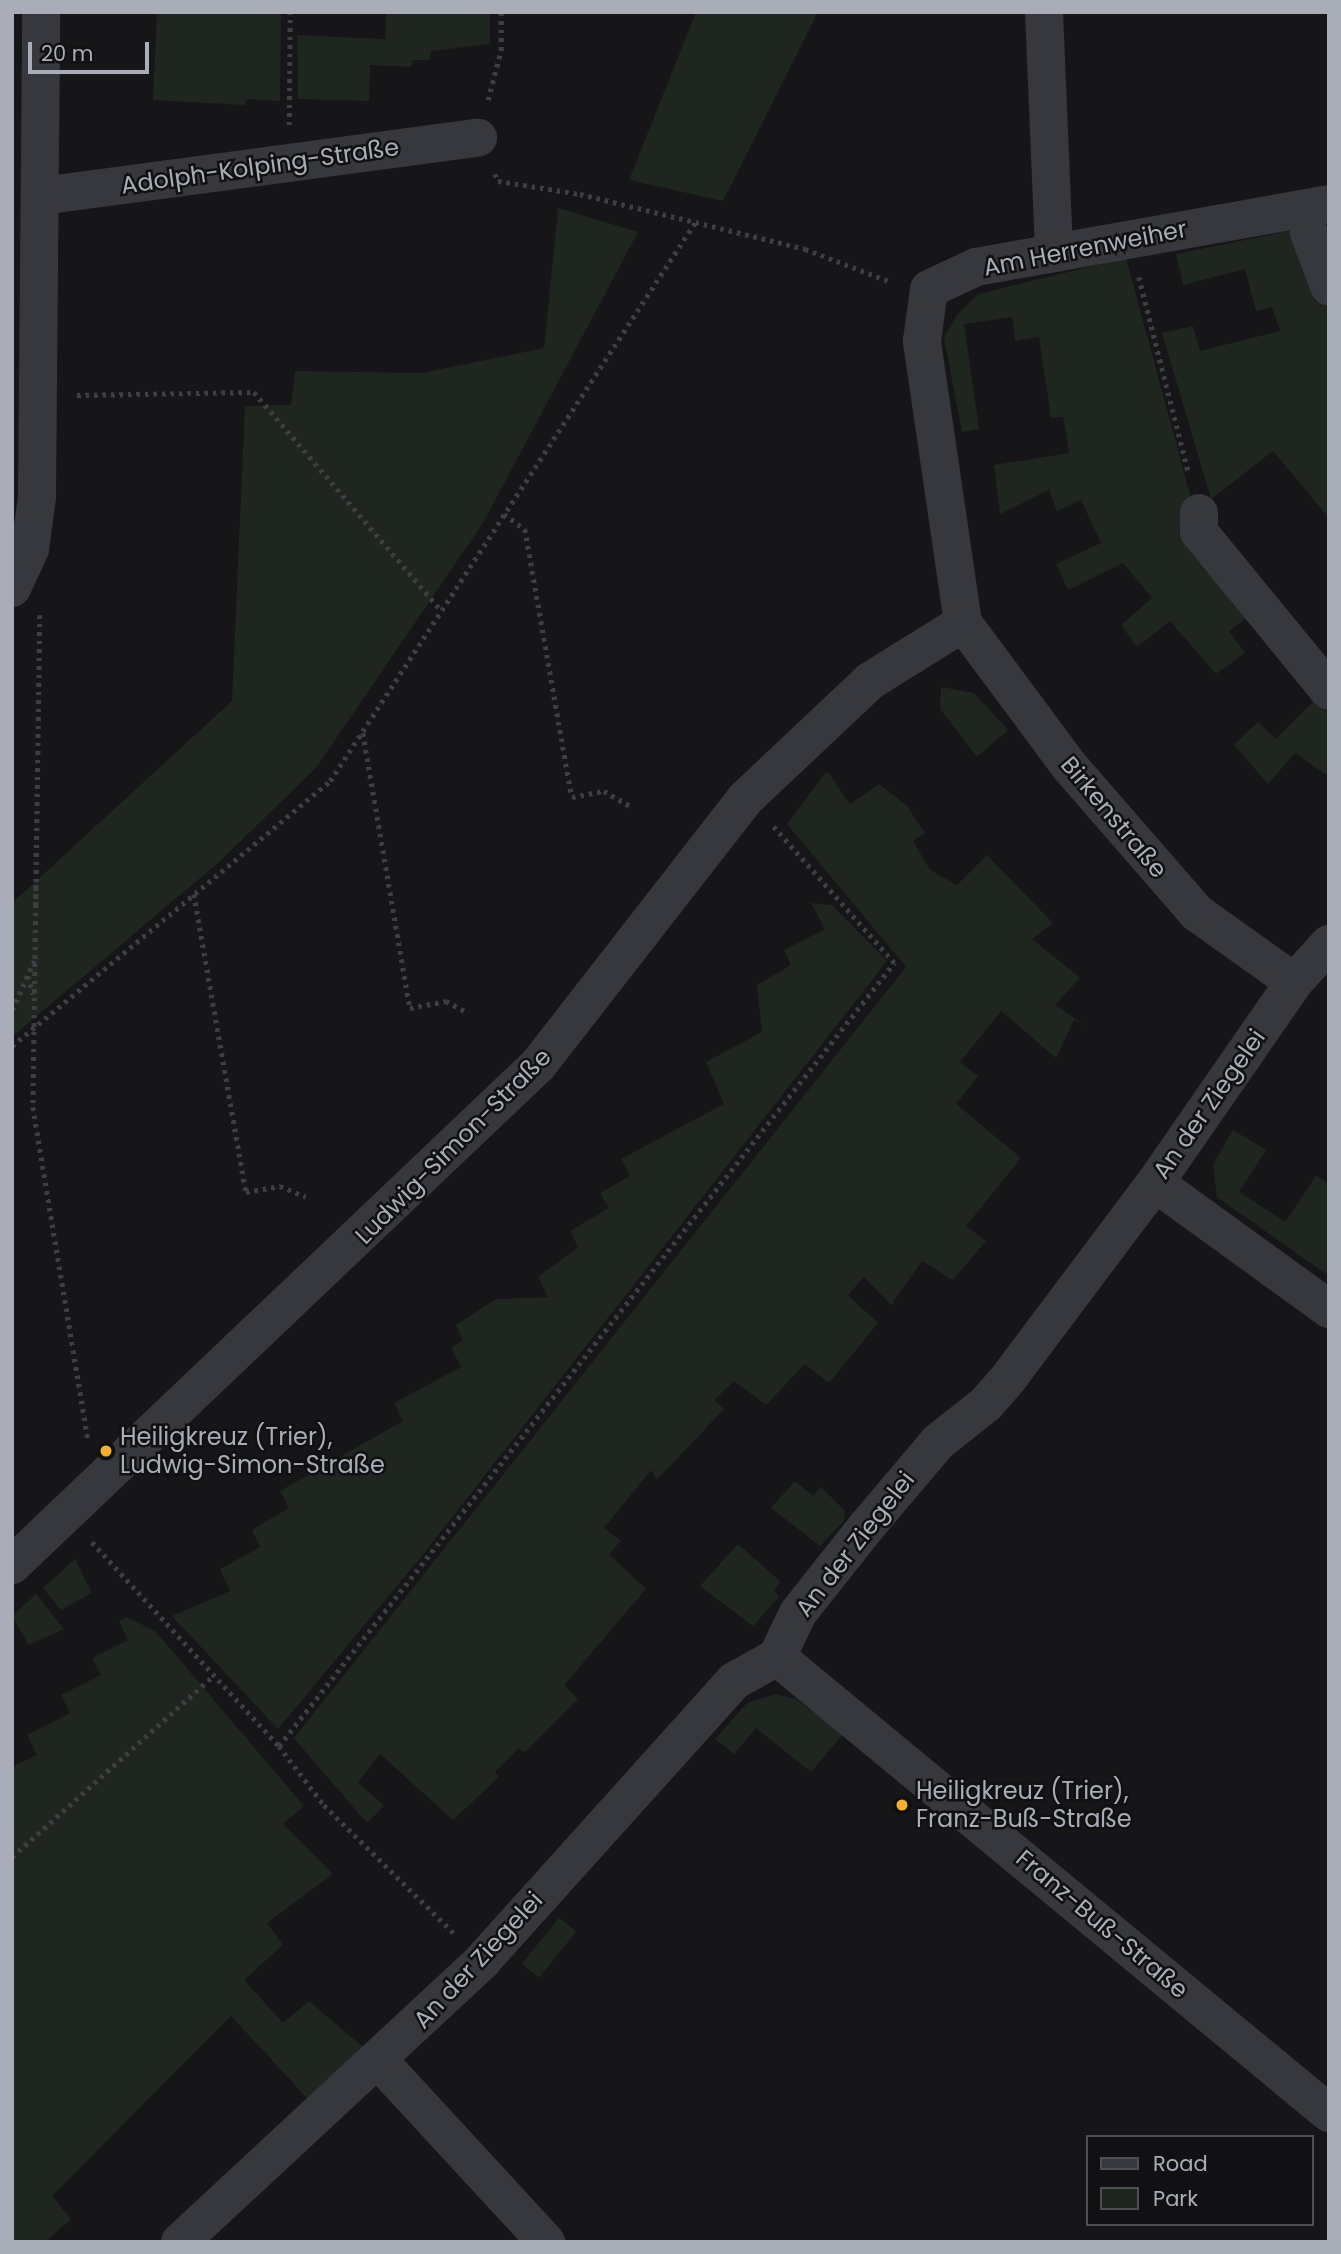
<!DOCTYPE html>
<html>
<head>
<meta charset="utf-8">
<style>
	body { margin:0 }
	#map { position:relative; width:1341px; height:2254px; overflow:hidden; background:#161618; font-family:Poppins,sans-serif }
	div>[style] { position:absolute }
	[style*='--x'] { left:calc(var(--x)*1px); top:calc(var(--y)*1px); width:calc(var(--w)*1px); rotate:calc(var(--a)*1deg) }
	.green>* { inset:0; background:#1e261f; transform-origin:0 0 }
	.path>* { height:4.5px; margin-top:-2.25px; transform-origin:0; background:repeating-linear-gradient(90deg,#3d3f44 0 3.5px,transparent 0 8.5px) }
	.minor>* { height:38px; margin:-19px; padding:0 19px; transform-origin:19px; border-radius:19px; background:#37383d }
	.dots>* { width:19px; height:19px; translate:-50% -50%; box-sizing:border-box; border:4px solid #111113; border-radius:50% }
	span { translate:-50% -50%; white-space:nowrap; text-align:center; line-height:1.15; -webkit-text-stroke:5px #111113; paint-order:stroke }
	.street-label { font-size:24px; color:#a8adb8 }
	.poi-label { font-size:24px; color:#a8adb8 }
	.left { translate:0 -50%; text-align:left }
	.frame { position:absolute; inset:0; border:14px solid #a8adb8; pointer-events:none }
	.legend { position:absolute; left:1086px; top:2135px; width:228px; height:91px; box-sizing:border-box; background:#111113; border:2px solid #4d4f55; margin:0; padding:9px 12px; list-style:none; font-size:21px; color:#a8adb8 }
	.legend li { display:flex; align-items:center; gap:14px; height:35px }
	.legend b { width:35px; border:2px solid #4d4f55 }
	.scale { position:absolute; left:28px; top:42px; width:121px; height:32px; box-sizing:border-box; border:4px solid #a8adb8; border-top:0; padding-left:9px; font-size:21px; line-height:24px; white-space:nowrap; color:#a8adb8; -webkit-text-stroke:5px #111113; paint-order:stroke }
</style>
</head>
<body>
<div id="map">
	<div class="green">
		<i style="clip-path:polygon(157px 12px,281px 12px,280px 101px,246px 99px,245px 105px,153px 100px)"></i>
		<i style="clip-path:polygon(386px 12px,490px 12px,490px 44px,431px 51px,430px 60px,412px 60px,411px 67px,370px 65px,369px 101px,298px 99px,297px 35px,385px 39px)"></i>
		<i style="clip-path:polygon(696px 12px,818px 12px,723px 201px,629px 180px)"></i>
		<i style="clip-path:polygon(558px 208px,638px 232px,483px 523px,316px 768px,219px 862px,12px 1037px,12px 903px,232px 701px,245px 406px,291px 405px,295px 371px,422px 373px,544px 348px)"></i>
		<i style="clip-path:polygon(1299px 229px,1329px 298px,1329px 518px,1273px 451px,1211px 499px,1162px 333px,1193px 326px,1200px 351px,1280px 331px,1272px 307px,1256px 311px,1245px 269px,1183px 285px,1176px 254px)"></i>
		<i style="clip-path:polygon(1126px 258px,1192px 502px,1179px 529px,1249px 616px,1229px 631px,1245px 653px,1216px 674px,1170px 621px,1137px 647px,1121px 625px,1152px 598px,1123px 563px,1068px 590px,1056px 564px,1101px 543px,1081px 500px,1057px 511px,1049px 490px,1000px 514px,994px 465px,1069px 453px,1063px 417px,1051px 418px,1039px 337px,1015px 341px,1012px 317px,964px 324px,979px 429px,962px 432px,944px 338px,956px 316px,978px 294px)"></i>
		<i style="clip-path:polygon(941px 687px,974px 693px,1008px 730px,977px 757px,940px 709px)"></i>
		<i style="clip-path:polygon(1319px 696px,1329px 706px,1329px 777px,1295px 753px,1268px 784px,1234px 745px,1258px 722px,1276px 739px)"></i>
		<i style="clip-path:polygon(827px 771px,850px 804px,879px 784px,907px 806px,925px 833px,913px 841px,930px 870px,957px 885px,987px 855px,1053px 923px,1032px 939px,1080px 978px,1055px 1005px,1086px 1026px,1074px 1020px,1056px 1058px,1001px 1011px,960px 1062px,978px 1076px,956px 1104px,1021px 1158px,966px 1226px,986px 1241px,953px 1280px,922px 1261px,891px 1305px,864px 1277px,848px 1295px,878px 1323px,829px 1383px,805px 1364px,766px 1405px,734px 1381px,714px 1400px,724px 1409px,657px 1480px,651px 1470px,604px 1528px,621px 1541px,609px 1554px,646px 1589px,564px 1685px,578px 1699px,525px 1752px,519px 1748px,495px 1772px,499px 1777px,453px 1820px,380px 1754px,358px 1782px,384px 1806px,367px 1823px,294px 1738px,906px 967px,787px 824px)"></i>
		<i style="clip-path:polygon(811px 903px,832px 905px,887px 961px,421px 1557px,278px 1729px,172px 1616px,230px 1591px,220px 1569px,260px 1547px,252px 1530px,289px 1508px,280px 1491px,403px 1421px,394px 1403px,461px 1367px,451px 1348px,463px 1340px,456px 1325px,496px 1299px,548px 1297px,538px 1277px,578px 1247px,570px 1231px,609px 1208px,600px 1193px,630px 1176px,621px 1159px,724px 1104px,706px 1062px,762px 1032px,757px 985px,791px 965px,784px 950px,825px 929px)"></i>
		<i style="clip-path:polygon(1233px 1130px,1266px 1150px,1239px 1192px,1285px 1222px,1316px 1176px,1329px 1183px,1329px 1276px,1217px 1197px,1213px 1164px)"></i>
		<i style="clip-path:polygon(795px 1481px,813px 1496px,821px 1487px,845px 1511px,844px 1521px,820px 1546px,771px 1508px)"></i>
		<i style="clip-path:polygon(738px 1544px,781px 1582px,774px 1590px,779px 1597px,753px 1626px,700px 1586px)"></i>
		<i style="clip-path:polygon(75px 1559px,92px 1593px,61px 1610px,43px 1588px)"></i>
		<i style="clip-path:polygon(36px 1594px,64px 1629px,29px 1645px,12px 1616px)"></i>
		<i style="clip-path:polygon(127px 1617px,155px 1631px,304px 1806px,283px 1824px,333px 1874px,267px 1923px,283px 1945px,244px 1980px,283px 2023px,309px 2001px,363px 2047px,307px 2098px,231px 2016px,52px 2196px,71px 2219px,45px 2242px,12px 2242px,12px 1767px,37px 1755px,27px 1735px,70px 1713px,61px 1695px,101px 1675px,92px 1658px,128px 1640px,119px 1621px)"></i>
		<i style="clip-path:polygon(776px 1694px,796px 1699px,843px 1734px,811px 1772px,756px 1728px,734px 1754px,715px 1739px,747px 1703px)"></i>
		<i style="left:559px;top:1918px;width:22px;height:59px;rotate:39deg"></i>
	</div>
	<div class="path">
		<i style="--x:488;--y:100;--w:52;--a:-75.4"></i>
		<i style="--x:501;--y:50;--w:38;--a:-90"></i>
		<i style="--x:289;--y:125;--w:113;--a:-89.5"></i>
		<i style="--x:495;--y:174;--w:8;--a:67"></i>
		<i style="--x:498;--y:181;--w:83;--a:9"></i>
		<i style="--x:580;--y:194;--w:232;--a:13.7"></i>
		<i style="--x:805;--y:249;--w:92;--a:21"></i>
		<i style="--x:1139;--y:277;--w:204;--a:75.8"></i>
		<i style="--x:77;--y:395;--w:177;--a:-1"></i>
		<i style="--x:254;--y:392;--w:287;--a:49.4"></i>
		<i style="--x:504;--y:514;--w:26;--a:36"></i>
		<i style="--x:525;--y:529;--w:272;--a:80.1"></i>
		<i style="--x:572;--y:797;--w:33;--a:-11"></i>
		<i style="--x:604;--y:791;--w:32;--a:30"></i>
		<i style="--x:40;--y:615;--w:492;--a:90.8"></i>
		<i style="--x:33;--y:1107;--w:336;--a:80.6"></i>
		<i style="--x:363;--y:733;--w:279;--a:80.3"></i>
		<i style="--x:410;--y:1008;--w:37;--a:-11"></i>
		<i style="--x:446;--y:1001;--w:24;--a:28"></i>
		<i style="--x:36;--y:885;--w:25;--a:90"></i>
		<i style="--x:194;--y:894;--w:303;--a:80.1"></i>
		<i style="--x:246;--y:1192;--w:35;--a:-10"></i>
		<i style="--x:280;--y:1186;--w:28;--a:23"></i>
		<i style="--x:28;--y:976;--w:19;--a:74"></i>
		<i style="--x:12;--y:1010;--w:54;--a:-65.8"></i>
		<i style="--x:12;--y:1046;--w:414;--a:-39.8"></i>
		<i style="--x:330;--y:781;--w:669;--a:-56.83"></i>
		<i style="--x:92;--y:1542;--w:277;--a:47.5"></i>
		<i style="--x:279;--y:1746;--w:74;--a:52.7"></i>
		<i style="--x:324;--y:1805;--w:182;--a:44.6"></i>
		<i style="--x:279;--y:1746;--w:996;--a:-51.85"></i>
		<i style="--x:894;--y:963;--w:183;--a:-131.5"></i>
		<i style="--x:12;--y:1857;--w:269;--a:-42"></i>
	</div>
	<div class="minor">
		<i style="--x:1044;--y:12;--w:239;--a:87.6"></i>
		<i style="--x:41;--y:196;--w:441;--a:-7.6"></i>
		<i style="--x:1309;--y:233;--w:57;--a:69.3"></i>
		<i style="--x:1199;--y:513;--w:19;--a:90"></i>
		<i style="--x:1199;--y:532;--w:205;--a:50.7"></i>
		<i style="--x:12;--y:588;--w:43;--a:-65.2"></i>
		<i style="--x:30;--y:549;--w:52;--a:-82.3"></i>
		<i style="--x:37;--y:497;--w:485;--a:-89.5"></i>
		<i style="--x:1294;--y:982;--w:119;--a:-144.6"></i>
		<i style="--x:1197;--y:913;--w:194;--a:-131"></i>
		<i style="--x:1070;--y:767;--w:179;--a:-126.6"></i>
		<i style="--x:963;--y:623;--w:285;--a:-98.3"></i>
		<i style="--x:922;--y:341;--w:52;--a:-82.3"></i>
		<i style="--x:929;--y:289;--w:52;--a:-25.1"></i>
		<i style="--x:976;--y:267;--w:359;--a:-10.1"></i>
		<i style="--x:1155;--y:1183;--w:215;--a:35.9"></i>
		<i style="--x:12;--y:1565;--w:726;--a:-43.55"></i>
		<i style="--x:538;--y:1065;--w:338;--a:-52.1"></i>
		<i style="--x:746;--y:798;--w:170;--a:-43.3"></i>
		<i style="--x:870;--y:681;--w:110;--a:-31.9"></i>
		<i style="--x:777;--y:1657;--w:716;--a:39.56"></i>
		<i style="--x:380;--y:2062;--w:245;--a:47.3"></i>
		<i style="--x:180;--y:2242;--w:413;--a:-42.9"></i>
		<i style="--x:482;--y:1961;--w:377;--a:-48"></i>
		<i style="--x:734;--y:1681;--w:49;--a:-29.2"></i>
		<i style="--x:777;--y:1657;--w:49;--a:-64.5"></i>
		<i style="--x:798;--y:1613;--w:111;--a:-51.6"></i>
		<i style="--x:867;--y:1526;--w:110;--a:-49.8"></i>
		<i style="--x:938;--y:1442;--w:61;--a:-38.4"></i>
		<i style="--x:986;--y:1404;--w:37;--a:-49"></i>
		<i style="--x:1010;--y:1376;--w:241;--a:-53.1"></i>
		<i style="--x:1155;--y:1183;--w:244;--a:-55.3"></i>
		<i style="--x:1294;--y:982;--w:52;--a:-47.4"></i>
	</div>
	<div class="dots">
		<i style="left:106px;top:1451px;background:#f2b134"></i>
		<i style="left:902px;top:1805px;background:#f2b134"></i>
	</div>
	<div class="street-label">
		<span style="left:260px;top:166px;rotate:-8deg">Adolph-Kolping-Straße</span>
		<span style="left:1085px;top:248px;rotate:-11deg">Am Herrenweiher</span>
		<span style="left:1114px;top:817px;rotate:50deg">Birkenstraße</span>
		<span style="left:1209px;top:1104px;rotate:-55deg">An der Ziegelei</span>
		<span style="left:453px;top:1146px;rotate:-45deg">Ludwig-Simon-Straße</span>
		<span style="left:855px;top:1544px;rotate:-52deg">An der Ziegelei</span>
		<span style="left:1102px;top:1924px;rotate:40deg">Franz-Buß-Straße</span>
		<span style="left:478px;top:1960px;rotate:-47deg">An der Ziegelei</span>
	</div>
	<div class="poi-label">
		<span class="left" style="left:120px;top:1451px">Heiligkreuz (Trier),<br>Ludwig-Simon-Straße</span>
		<span class="left" style="left:916px;top:1805px">Heiligkreuz (Trier),<br>Franz-Buß-Straße</span>
	</div>
	<div class="frame"></div>
	<ul class="legend">
	<li><b style="height:9px;background:#37383d"></b>Road</li>
	<li><b style="height:19px;background:#1e261f"></b>Park</li>
	</ul>
	<div class="scale">20 m</div>
</div>
</body>
</html>
